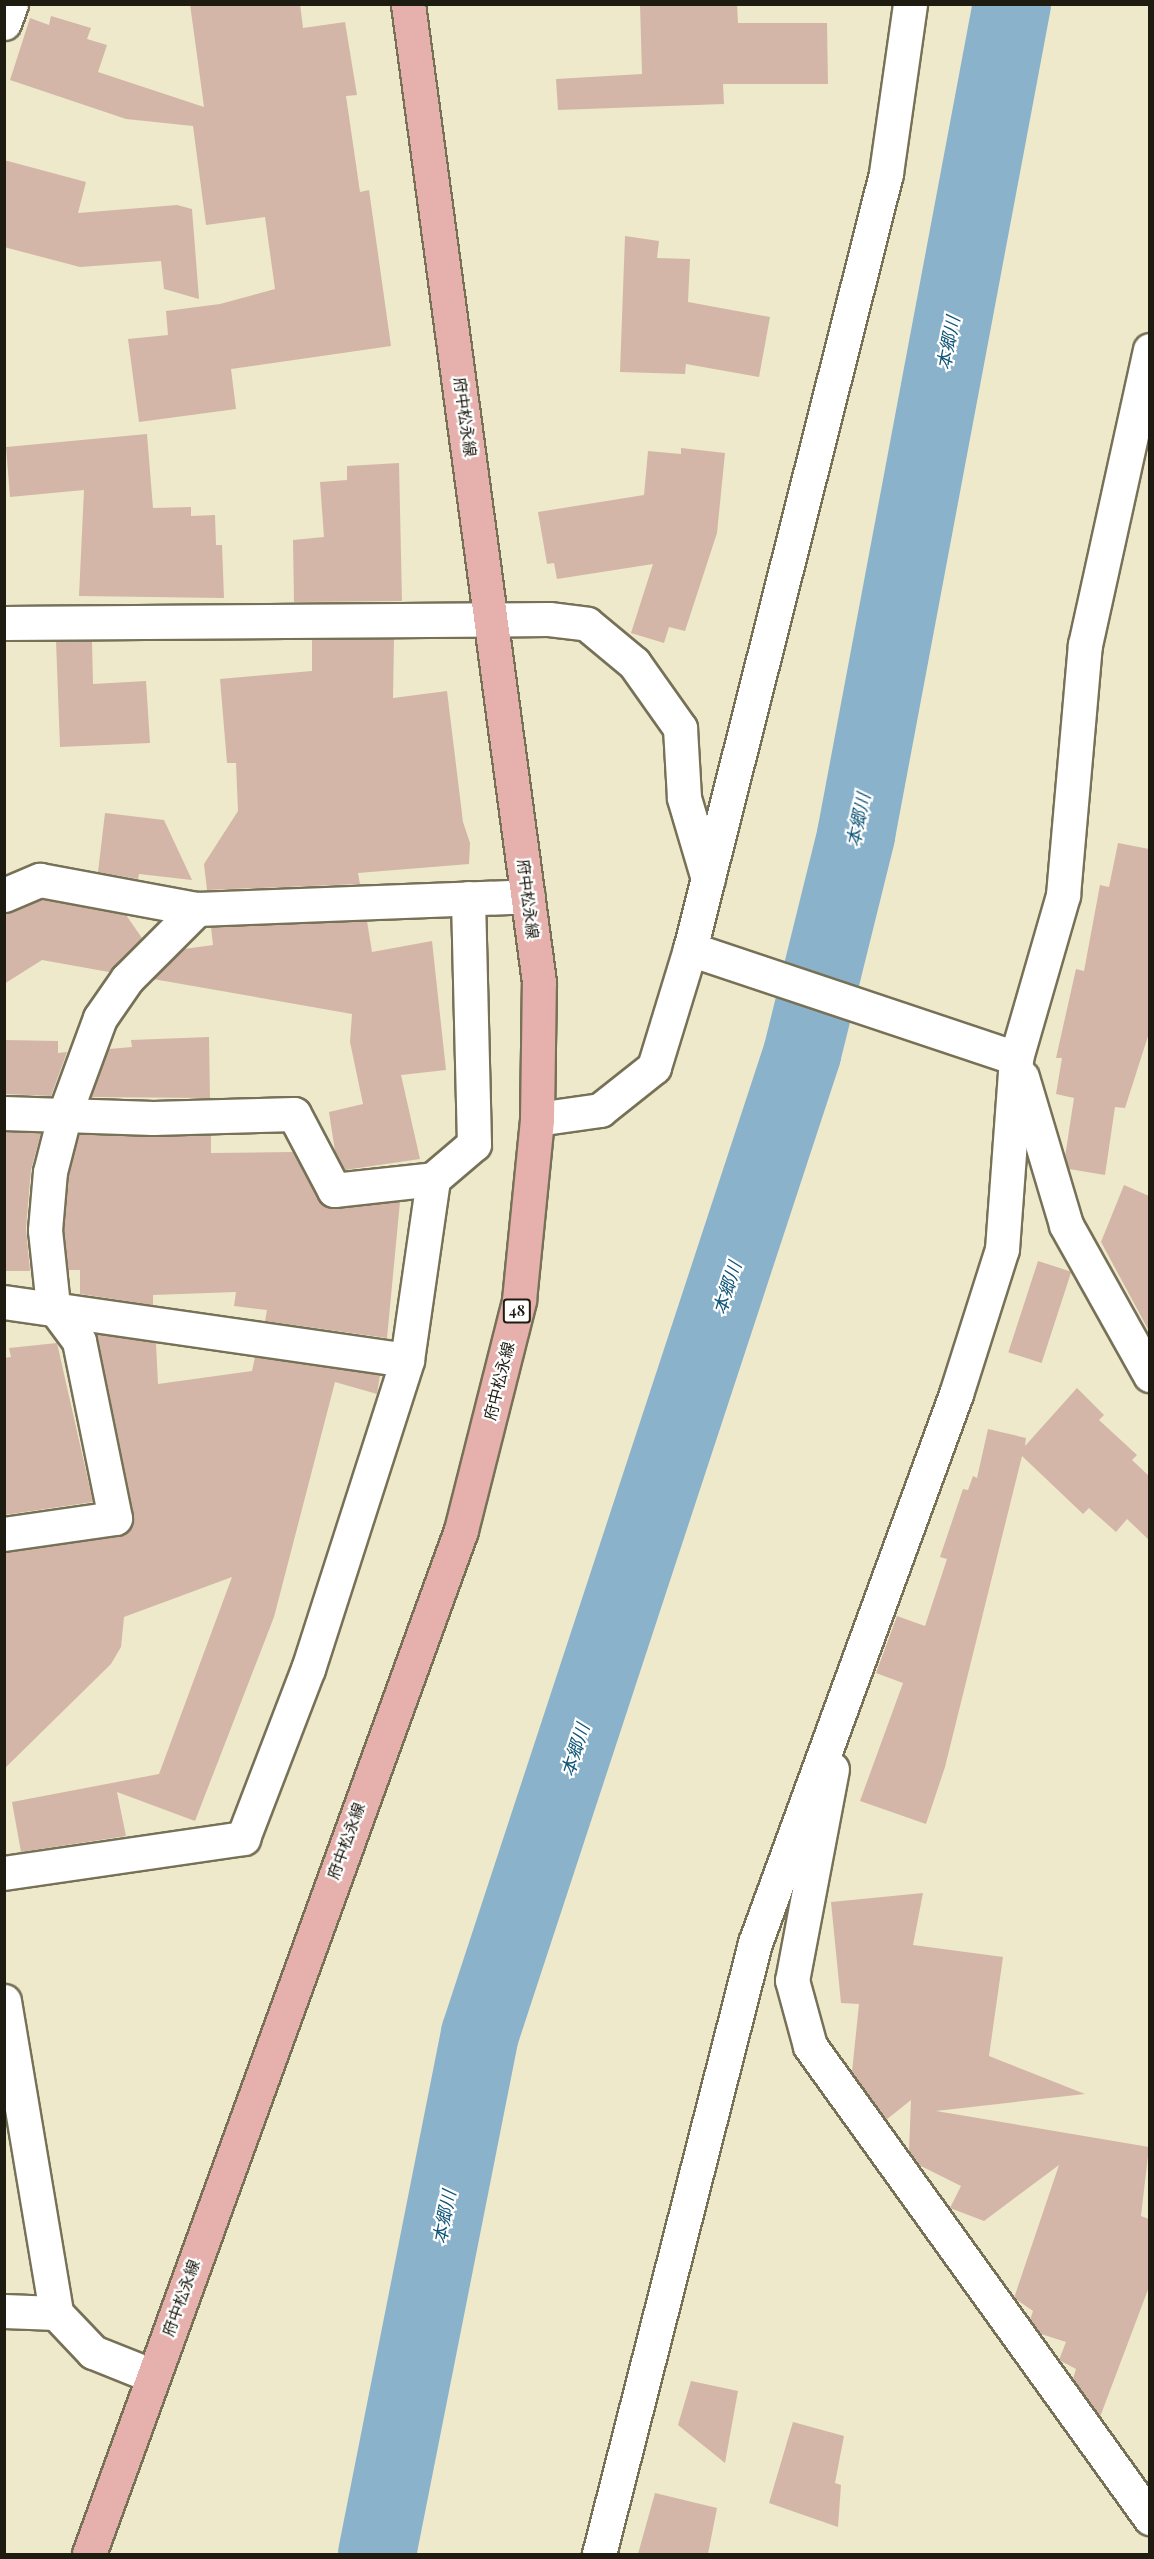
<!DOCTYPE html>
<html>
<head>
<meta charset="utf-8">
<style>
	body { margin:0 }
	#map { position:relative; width:1154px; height:2559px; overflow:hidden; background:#eee9cb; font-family:"Playfair Display","Noto Sans JP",serif }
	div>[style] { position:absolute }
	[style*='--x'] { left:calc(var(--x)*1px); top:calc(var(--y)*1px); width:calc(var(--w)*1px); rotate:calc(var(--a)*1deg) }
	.river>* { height:78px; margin:-39px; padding:0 39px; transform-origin:39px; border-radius:39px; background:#8bb2cb }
	.building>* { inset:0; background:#d3b6a8; transform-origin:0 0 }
	.roads { filter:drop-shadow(2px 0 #767157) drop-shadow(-2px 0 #767157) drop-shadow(0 2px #767157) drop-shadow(0 -2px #767157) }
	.minor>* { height:33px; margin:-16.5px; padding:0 16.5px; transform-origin:16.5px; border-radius:16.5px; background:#fff }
	.major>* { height:33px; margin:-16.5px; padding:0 16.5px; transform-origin:16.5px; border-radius:16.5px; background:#e6b0ac }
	span { translate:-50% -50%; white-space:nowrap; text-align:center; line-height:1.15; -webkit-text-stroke:4.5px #fff; paint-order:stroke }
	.shield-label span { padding:2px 4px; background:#fff; border:2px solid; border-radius:4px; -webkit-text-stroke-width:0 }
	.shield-label { font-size:15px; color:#1e1c11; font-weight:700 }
	.street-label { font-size:16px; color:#1e1c11 }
	.water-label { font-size:18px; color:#105678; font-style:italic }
	.frame { position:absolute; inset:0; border:6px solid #1e1c11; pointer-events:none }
</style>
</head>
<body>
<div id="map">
	<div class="river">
		<i style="--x:377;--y:2554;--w:530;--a:-78.8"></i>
		<i style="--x:480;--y:2034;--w:1032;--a:-71.81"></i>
		<i style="--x:802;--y:1054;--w:226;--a:-76.1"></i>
		<i style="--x:856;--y:835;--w:846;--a:-79.37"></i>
	</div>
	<div class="building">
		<i style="clip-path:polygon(190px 4px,300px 4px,303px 28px,345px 22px,357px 95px,346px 96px,360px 192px,369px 190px,391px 346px,231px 369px,236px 409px,139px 422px,128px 339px,168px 335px,166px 311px,220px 304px,275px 289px,265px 217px,206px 225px,193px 126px,126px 119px,10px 80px,30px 18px,49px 25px,51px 16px,91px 28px,87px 39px,107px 45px,98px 72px,204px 107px)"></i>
		<i style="clip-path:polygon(640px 4px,737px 4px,738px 23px,827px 23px,828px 84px,723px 84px,724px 104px,558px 110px,556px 79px,642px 74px)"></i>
		<i style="clip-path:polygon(4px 160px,86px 182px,78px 213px,177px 205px,192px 209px,199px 299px,164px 289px,161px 261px,80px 267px,4px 247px)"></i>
		<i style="clip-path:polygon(625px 236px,659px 241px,657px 258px,690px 259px,688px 302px,770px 317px,759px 377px,686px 364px,685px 374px,620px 372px)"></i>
		<i style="clip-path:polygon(147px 434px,153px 508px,191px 507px,191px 516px,215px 515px,216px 545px,222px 545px,224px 598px,79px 596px,84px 490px,10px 497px,6px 447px)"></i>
		<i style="clip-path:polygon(681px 448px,725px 453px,717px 533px,685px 631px,669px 627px,664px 643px,631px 633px,653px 564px,557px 579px,554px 563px,547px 564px,538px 512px,644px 495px,648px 451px,681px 454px)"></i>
		<i style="clip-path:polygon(399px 463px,402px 601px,294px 602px,293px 540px,324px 537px,320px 482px,347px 480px,347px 466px)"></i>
		<i style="clip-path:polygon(312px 639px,394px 639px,393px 698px,447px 691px,463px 822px,470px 843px,469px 864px,358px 873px,360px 884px,207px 890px,204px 864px,238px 811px,236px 763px,227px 763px,220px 679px,312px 671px)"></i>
		<i style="clip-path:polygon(56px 641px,92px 641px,93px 684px,146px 681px,150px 743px,60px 747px)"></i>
		<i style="clip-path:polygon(105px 813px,164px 820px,192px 880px,139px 874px,138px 879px,98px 872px)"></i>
		<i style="clip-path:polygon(1118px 843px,1149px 849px,1149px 1033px,1125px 1108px,1115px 1107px,1105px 1175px,1069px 1169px,1065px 1157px,1074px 1098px,1056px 1094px,1062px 1058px,1056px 1058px,1076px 969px,1084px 971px,1100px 885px,1109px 887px)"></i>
		<i style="clip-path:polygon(42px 899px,126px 915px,142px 938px,109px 972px,42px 960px,4px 984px,4px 913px)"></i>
		<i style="clip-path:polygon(367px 921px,372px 952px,432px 941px,446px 1070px,401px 1075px,420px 1159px,345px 1170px,335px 1151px,329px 1112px,363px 1104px,350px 1042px,352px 1014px,153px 979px,184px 949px,213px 945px,211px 927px)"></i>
		<i style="clip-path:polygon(209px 1037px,210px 1098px,91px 1097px,109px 1049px,132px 1047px,131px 1040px)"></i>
		<i style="clip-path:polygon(4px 1040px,58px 1041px,58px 1053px,67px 1052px,51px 1096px,4px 1094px)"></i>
		<i style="clip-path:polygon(4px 1132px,41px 1133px,31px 1170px,26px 1228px,30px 1271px,4px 1271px)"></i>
		<i style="clip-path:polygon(79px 1134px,211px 1135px,211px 1153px,293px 1152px,326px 1207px,400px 1202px,387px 1338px,265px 1321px,267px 1310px,234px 1306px,236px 1292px,153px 1295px,153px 1305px,80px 1294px,80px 1270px,68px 1270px,64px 1230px,69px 1175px)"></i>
		<i style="clip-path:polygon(1124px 1185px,1149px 1196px,1149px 1331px,1101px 1242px)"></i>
		<i style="left:1038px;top:1261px;width:35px;height:96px;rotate:18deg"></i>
		<i style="clip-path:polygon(96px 1334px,156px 1343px,158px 1384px,252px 1371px,255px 1357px,380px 1375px,377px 1394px,335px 1382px,274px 1617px,195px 1821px,117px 1792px,126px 1836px,21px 1852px,12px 1802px,159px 1774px,232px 1577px,124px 1617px,121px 1647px,111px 1664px,4px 1769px,4px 1552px,118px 1537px,133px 1524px)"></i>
		<i style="clip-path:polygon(57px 1343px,93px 1502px,4px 1515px,4px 1358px,11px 1357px,9px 1348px)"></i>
		<i style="clip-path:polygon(1077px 1388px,1104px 1415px,1099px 1420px,1137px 1455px,1132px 1460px,1149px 1476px,1149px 1540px,1127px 1519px,1116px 1532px,1089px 1508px,1083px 1514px,1022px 1456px,945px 1767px,926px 1824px,860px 1801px,903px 1683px,876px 1673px,897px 1616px,925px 1626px,947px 1559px,940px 1557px,963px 1489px,968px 1490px,973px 1476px,977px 1478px,988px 1429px,1026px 1438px,1025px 1446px)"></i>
		<i style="clip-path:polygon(923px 1893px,913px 1945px,1003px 1957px,989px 2056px,1085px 2094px,936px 2111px,1149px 2147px,1141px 2216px,1149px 2219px,1149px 2287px,1100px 2417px,1073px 2379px,1076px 2369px,1059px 2360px,1066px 2342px,1041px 2334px,1030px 2320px,1033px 2311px,1014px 2298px,1059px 2165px,984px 2221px,950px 2208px,961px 2186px,919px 2165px,909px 2151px,911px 2100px,886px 2120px,852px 2072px,859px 2004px,841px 2003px,831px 1902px)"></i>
		<i style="clip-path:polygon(691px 2381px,738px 2391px,725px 2463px,678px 2425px)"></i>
		<i style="clip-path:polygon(793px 2422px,844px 2436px,835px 2483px,841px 2485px,838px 2527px,769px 2503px)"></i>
		<i style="clip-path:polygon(655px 2493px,717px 2508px,708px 2554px,638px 2554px)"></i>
	</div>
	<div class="roads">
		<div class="minor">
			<i style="--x:4;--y:23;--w:20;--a:-70"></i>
			<i style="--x:4;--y:623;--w:545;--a:-0.42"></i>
			<i style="--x:549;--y:619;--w:38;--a:7"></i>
			<i style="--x:587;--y:624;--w:61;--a:39.7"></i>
			<i style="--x:634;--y:663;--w:80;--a:54.7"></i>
			<i style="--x:680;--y:728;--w:70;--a:86.7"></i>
			<i style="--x:684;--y:798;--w:84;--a:73.5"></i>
			<i style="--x:4;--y:895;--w:39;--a:-23"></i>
			<i style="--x:40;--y:880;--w:160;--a:10.5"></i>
			<i style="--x:197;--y:909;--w:331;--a:-2.2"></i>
			<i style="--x:690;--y:949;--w:344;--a:18.5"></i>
			<i style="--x:1022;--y:1077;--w:154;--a:73.4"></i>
			<i style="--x:1066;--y:1225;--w:172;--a:60.8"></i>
			<i style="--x:4;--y:1113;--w:149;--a:1.9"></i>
			<i style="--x:153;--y:1118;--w:141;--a:-1.6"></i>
			<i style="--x:294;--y:1114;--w:86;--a:62.2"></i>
			<i style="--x:334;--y:1190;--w:100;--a:-6.3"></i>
			<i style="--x:537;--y:1119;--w:64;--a:-8.1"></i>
			<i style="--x:600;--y:1110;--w:69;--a:-38.5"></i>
			<i style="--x:654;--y:1067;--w:123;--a:-73"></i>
			<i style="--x:690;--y:949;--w:800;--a:-75.82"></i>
			<i style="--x:886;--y:173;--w:171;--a:-81.9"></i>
			<i style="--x:4;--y:1302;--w:407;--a:8.2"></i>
			<i style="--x:4;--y:1534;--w:112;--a:-8.2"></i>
			<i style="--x:115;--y:1518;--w:181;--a:-101.5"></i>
			<i style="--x:79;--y:1341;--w:44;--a:-126.6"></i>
			<i style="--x:53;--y:1306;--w:76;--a:-96"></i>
			<i style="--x:45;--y:1230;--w:58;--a:-85.1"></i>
			<i style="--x:50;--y:1172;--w:61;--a:-75.7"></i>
			<i style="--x:65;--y:1113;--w:101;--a:-69.8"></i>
			<i style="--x:100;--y:1018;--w:47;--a:-55.3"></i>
			<i style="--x:127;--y:979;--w:99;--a:-45"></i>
			<i style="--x:832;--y:1769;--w:215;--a:100.7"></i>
			<i style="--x:792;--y:1980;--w:68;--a:74.7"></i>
			<i style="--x:810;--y:2046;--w:582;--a:54.23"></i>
			<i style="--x:4;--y:1873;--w:242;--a:-8.3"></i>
			<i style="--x:243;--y:1838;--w:181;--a:-69"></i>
			<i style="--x:308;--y:1669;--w:324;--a:-72.2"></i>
			<i style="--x:407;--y:1360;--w:183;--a:-81.8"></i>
			<i style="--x:433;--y:1179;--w:54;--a:-40.5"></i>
			<i style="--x:474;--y:1144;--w:246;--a:-91.4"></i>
			<i style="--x:4;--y:2001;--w:316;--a:80.5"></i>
			<i style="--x:56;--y:2313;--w:54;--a:46.5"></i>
			<i style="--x:93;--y:2352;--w:65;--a:21.8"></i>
			<i style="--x:4;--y:2311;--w:52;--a:2.2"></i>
			<i style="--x:599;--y:2554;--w:631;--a:-75.68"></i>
			<i style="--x:755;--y:1943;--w:585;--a:-69.89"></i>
			<i style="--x:956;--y:1394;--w:152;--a:-72.4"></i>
			<i style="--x:1002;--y:1249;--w:192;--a:-85.8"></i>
			<i style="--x:1016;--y:1058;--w:170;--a:-73.9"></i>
			<i style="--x:1063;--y:895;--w:251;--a:-85"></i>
			<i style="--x:1085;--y:645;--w:302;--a:-77.6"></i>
		</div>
		<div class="major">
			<i style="--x:89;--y:2554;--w:1089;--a:-70.03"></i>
			<i style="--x:461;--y:1530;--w:237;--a:-75.8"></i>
			<i style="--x:519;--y:1300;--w:182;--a:-84.3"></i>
			<i style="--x:537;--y:1119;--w:137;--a:-89.2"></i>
			<i style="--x:539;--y:982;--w:987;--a:-97.63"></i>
		</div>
	</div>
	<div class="shield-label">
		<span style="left:517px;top:1311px">48</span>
	</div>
	<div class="street-label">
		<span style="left:465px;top:417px;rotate:82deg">府中松永線</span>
		<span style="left:528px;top:899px;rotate:83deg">府中松永線</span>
		<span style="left:499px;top:1381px;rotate:-76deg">府中松永線</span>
		<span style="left:346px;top:1841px;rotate:-70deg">府中松永線</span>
		<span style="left:181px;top:2298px;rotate:-70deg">府中松永線</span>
	</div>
	<div class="water-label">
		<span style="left:948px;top:343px;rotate:-79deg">本郷川</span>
		<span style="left:858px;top:820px;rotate:-78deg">本郷川</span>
		<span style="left:727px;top:1288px;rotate:-72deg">本郷川</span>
		<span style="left:575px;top:1750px;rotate:-72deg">本郷川</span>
		<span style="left:444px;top:2217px;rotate:-79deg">本郷川</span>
	</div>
	<div class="frame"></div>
</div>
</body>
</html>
